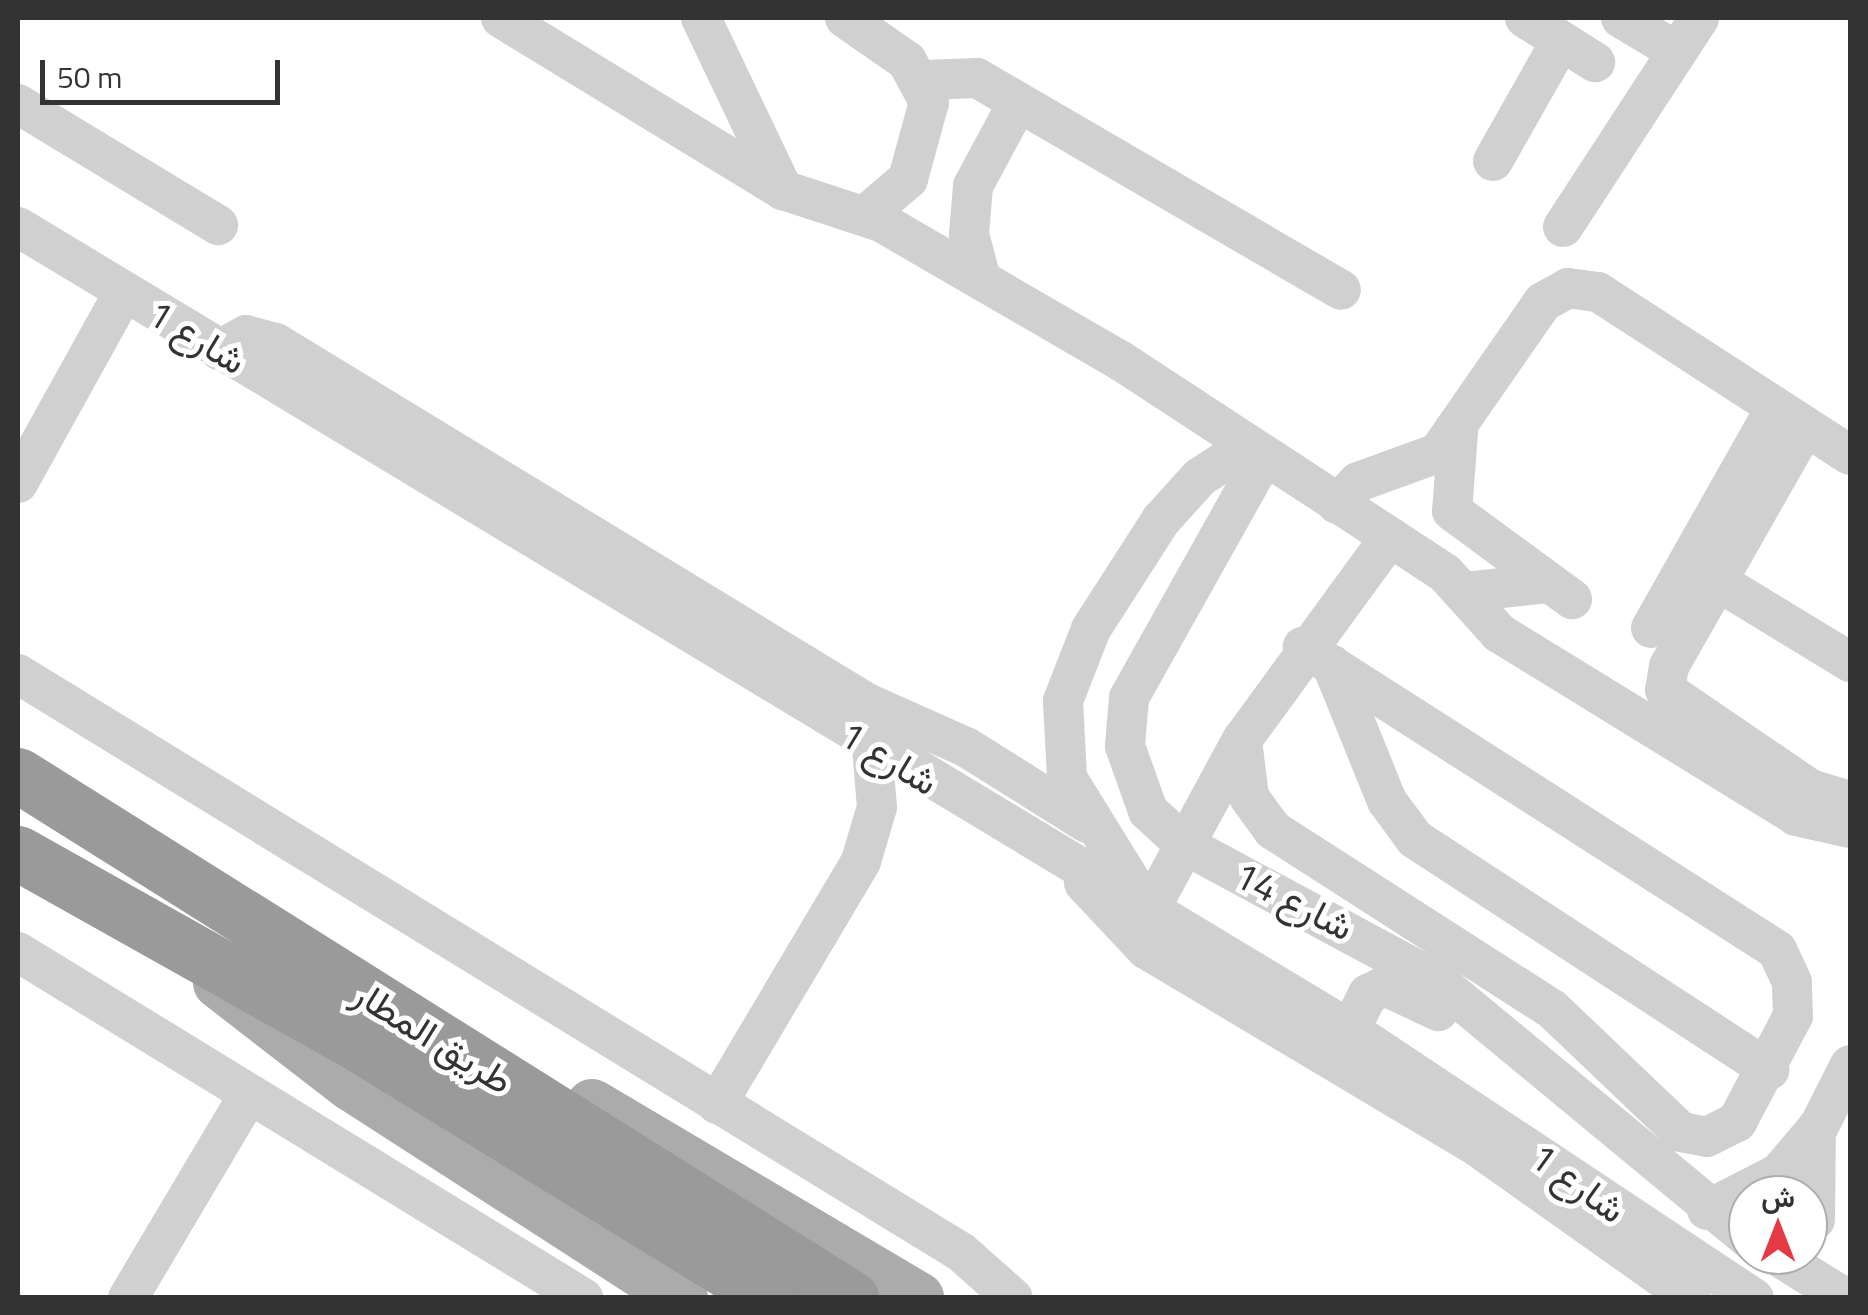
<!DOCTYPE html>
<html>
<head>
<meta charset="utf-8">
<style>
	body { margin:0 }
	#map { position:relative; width:1868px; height:1315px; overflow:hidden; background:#fff; font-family:"Titillium Web",Vazirmatn,sans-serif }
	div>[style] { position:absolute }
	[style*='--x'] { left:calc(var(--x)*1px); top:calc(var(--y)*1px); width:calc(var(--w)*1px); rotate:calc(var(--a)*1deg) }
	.minor>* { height:40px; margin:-20px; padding:0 20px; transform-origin:20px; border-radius:20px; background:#d0d0d0 }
	.major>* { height:52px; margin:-26px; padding:0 26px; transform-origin:26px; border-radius:26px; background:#ababab }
	.highway>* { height:55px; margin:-27.5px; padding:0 27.5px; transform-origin:27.5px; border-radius:27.5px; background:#9a9a9a }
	span { translate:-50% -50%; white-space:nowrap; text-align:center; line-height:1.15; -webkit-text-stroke:10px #fff; paint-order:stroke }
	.street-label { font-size:38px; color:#333 }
	.frame { position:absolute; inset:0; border:20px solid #333; pointer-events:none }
	.north { position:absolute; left:1728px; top:1175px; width:100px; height:100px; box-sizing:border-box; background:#fff; border:2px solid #adadad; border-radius:50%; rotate:0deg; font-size:28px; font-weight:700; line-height:40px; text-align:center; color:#333 }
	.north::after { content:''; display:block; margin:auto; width:35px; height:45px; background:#e63946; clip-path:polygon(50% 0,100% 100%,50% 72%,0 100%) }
	.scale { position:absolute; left:40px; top:60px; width:240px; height:45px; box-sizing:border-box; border:5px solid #333; border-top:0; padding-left:12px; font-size:30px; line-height:35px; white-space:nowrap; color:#333; -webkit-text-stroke:8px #fff; paint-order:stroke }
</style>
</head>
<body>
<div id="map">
	<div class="minor">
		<i style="--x:501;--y:18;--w:330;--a:31.4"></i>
		<i style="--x:783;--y:190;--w:103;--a:18.1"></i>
		<i style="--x:881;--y:222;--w:277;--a:30.1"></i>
		<i style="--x:1121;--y:361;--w:387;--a:33.2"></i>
		<i style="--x:1445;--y:573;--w:81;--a:48"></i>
		<i style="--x:1499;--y:633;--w:349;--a:31.6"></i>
		<i style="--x:1796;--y:816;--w:55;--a:12.5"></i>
		<i style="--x:701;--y:18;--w:191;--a:64.5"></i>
		<i style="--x:845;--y:18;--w:75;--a:34.7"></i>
		<i style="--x:907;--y:61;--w:47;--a:61.8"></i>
		<i style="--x:929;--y:102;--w:80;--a:105.3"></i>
		<i style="--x:908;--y:179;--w:55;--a:139.4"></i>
		<i style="--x:1525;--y:18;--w:83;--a:32.2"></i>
		<i style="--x:1621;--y:18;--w:64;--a:31"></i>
		<i style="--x:923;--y:80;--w:54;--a:-2.1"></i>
		<i style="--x:977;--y:78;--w:421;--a:30.2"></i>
		<i style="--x:18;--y:104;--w:234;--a:31.2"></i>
		<i style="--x:1493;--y:161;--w:138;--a:-60.5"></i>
		<i style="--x:18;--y:227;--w:1555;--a:31.08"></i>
		<i style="--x:1350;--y:1030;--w:485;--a:33.6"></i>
		<i style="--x:1563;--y:227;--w:249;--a:-56.9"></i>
		<i style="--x:981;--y:280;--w:48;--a:-104.6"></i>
		<i style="--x:969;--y:234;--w:48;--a:-85.2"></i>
		<i style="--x:973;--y:186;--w:95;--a:-61.8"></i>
		<i style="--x:219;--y:350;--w:31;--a:-29"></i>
		<i style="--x:246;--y:335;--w:31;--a:15"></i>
		<i style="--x:276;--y:343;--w:692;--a:31.35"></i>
		<i style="--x:867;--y:703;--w:108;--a:24"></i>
		<i style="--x:966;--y:747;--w:143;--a:32.1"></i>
		<i style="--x:1805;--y:427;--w:275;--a:119.6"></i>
		<i style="--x:1669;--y:666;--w:24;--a:99"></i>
		<i style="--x:1665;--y:690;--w:176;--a:34.3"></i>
		<i style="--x:1810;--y:789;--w:42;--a:16.7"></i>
		<i style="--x:1458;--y:432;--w:79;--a:94.3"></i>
		<i style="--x:1452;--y:511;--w:149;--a:36.3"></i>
		<i style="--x:1248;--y:446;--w:57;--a:147.1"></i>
		<i style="--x:1200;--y:477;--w:58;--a:132.2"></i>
		<i style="--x:1161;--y:520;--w:130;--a:122.7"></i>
		<i style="--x:1091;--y:629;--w:77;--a:111.3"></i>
		<i style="--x:1063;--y:701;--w:77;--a:87"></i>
		<i style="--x:1067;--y:778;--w:156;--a:58.3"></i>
		<i style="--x:1149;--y:911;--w:195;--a:-61.5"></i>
		<i style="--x:1242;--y:740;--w:251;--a:-53.9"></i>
		<i style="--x:1264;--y:457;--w:276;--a:119.3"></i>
		<i style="--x:1129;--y:698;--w:48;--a:94.8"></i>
		<i style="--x:1125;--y:746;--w:69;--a:70.5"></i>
		<i style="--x:1148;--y:811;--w:50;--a:42.6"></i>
		<i style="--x:1185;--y:845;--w:285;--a:28.3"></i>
		<i style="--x:1436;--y:980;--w:405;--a:39.6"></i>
		<i style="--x:18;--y:483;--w:218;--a:-61"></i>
		<i style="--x:1337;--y:504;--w:30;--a:-46"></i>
		<i style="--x:1358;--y:482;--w:85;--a:-19.9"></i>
		<i style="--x:1438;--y:453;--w:184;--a:-55.2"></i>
		<i style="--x:1543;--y:302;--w:29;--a:-29"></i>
		<i style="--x:1568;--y:288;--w:30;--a:8"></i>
		<i style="--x:1598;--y:292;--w:300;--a:32.9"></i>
		<i style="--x:1717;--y:581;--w:156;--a:31.3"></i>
		<i style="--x:1465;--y:592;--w:83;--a:-6.2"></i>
		<i style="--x:1651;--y:628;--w:252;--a:-60.5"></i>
		<i style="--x:1332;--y:665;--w:147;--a:68"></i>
		<i style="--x:1387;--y:801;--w:47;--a:53.6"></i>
		<i style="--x:1415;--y:839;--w:423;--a:33.1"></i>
		<i style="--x:18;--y:674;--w:1106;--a:31.51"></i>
		<i style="--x:961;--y:1252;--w:69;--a:41.5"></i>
		<i style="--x:1242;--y:740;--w:57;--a:83"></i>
		<i style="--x:1249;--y:797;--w:41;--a:54"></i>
		<i style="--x:1273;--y:830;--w:331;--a:32.7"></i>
		<i style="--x:1552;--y:1009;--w:178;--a:43.6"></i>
		<i style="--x:1681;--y:1132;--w:26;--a:11"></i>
		<i style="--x:1707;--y:1137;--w:34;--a:-27"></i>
		<i style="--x:1737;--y:1122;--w:120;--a:-62.2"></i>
		<i style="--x:1793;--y:1016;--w:34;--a:-92"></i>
		<i style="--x:1792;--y:982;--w:35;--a:-115"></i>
		<i style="--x:1777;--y:950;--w:563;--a:-147.41"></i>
		<i style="--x:1084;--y:883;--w:91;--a:46.8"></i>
		<i style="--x:1146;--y:949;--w:379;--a:30.8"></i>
		<i style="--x:1472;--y:1143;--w:268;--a:35.3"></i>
		<i style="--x:18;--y:952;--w:663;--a:31.48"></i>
		<i style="--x:1350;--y:1030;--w:40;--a:-63.4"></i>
		<i style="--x:1368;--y:994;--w:19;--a:-25"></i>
		<i style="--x:1385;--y:986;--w:59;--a:25.3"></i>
		<i style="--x:717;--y:1104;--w:282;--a:-59.3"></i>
		<i style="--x:861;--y:861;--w:56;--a:-73.5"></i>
		<i style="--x:877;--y:807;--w:59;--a:-94.8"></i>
		<i style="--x:1707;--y:1210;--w:81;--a:-27.2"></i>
		<i style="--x:1779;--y:1173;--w:62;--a:-49.6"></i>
		<i style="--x:1819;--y:1126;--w:68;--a:-63.1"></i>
		<i style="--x:1815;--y:1220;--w:91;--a:-89.4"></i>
		<i style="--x:1776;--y:1255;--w:81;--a:31.9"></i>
		<i style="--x:128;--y:1298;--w:235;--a:-59.3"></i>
	</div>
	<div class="major">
		<i style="--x:219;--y:983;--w:167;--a:37.7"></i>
		<i style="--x:351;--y:1085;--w:394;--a:32.8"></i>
		<i style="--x:592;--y:1105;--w:379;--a:30.6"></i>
	</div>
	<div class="highway">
		<i style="--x:18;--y:775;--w:984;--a:32.12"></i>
		<i style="--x:18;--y:853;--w:392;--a:29.3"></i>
		<i style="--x:360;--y:1045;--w:483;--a:31.6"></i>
	</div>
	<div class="street-label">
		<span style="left:197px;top:337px;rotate:31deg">شارع 1</span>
		<span style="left:889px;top:758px;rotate:31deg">شارع 1</span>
		<span style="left:1294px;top:901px;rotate:27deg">شارع 14</span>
		<span style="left:433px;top:1037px;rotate:32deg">طريق المطار</span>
		<span style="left:1578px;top:1183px;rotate:36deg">شارع 1</span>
	</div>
	<div class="frame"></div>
	<div class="north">ش</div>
	<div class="scale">50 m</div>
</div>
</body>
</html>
